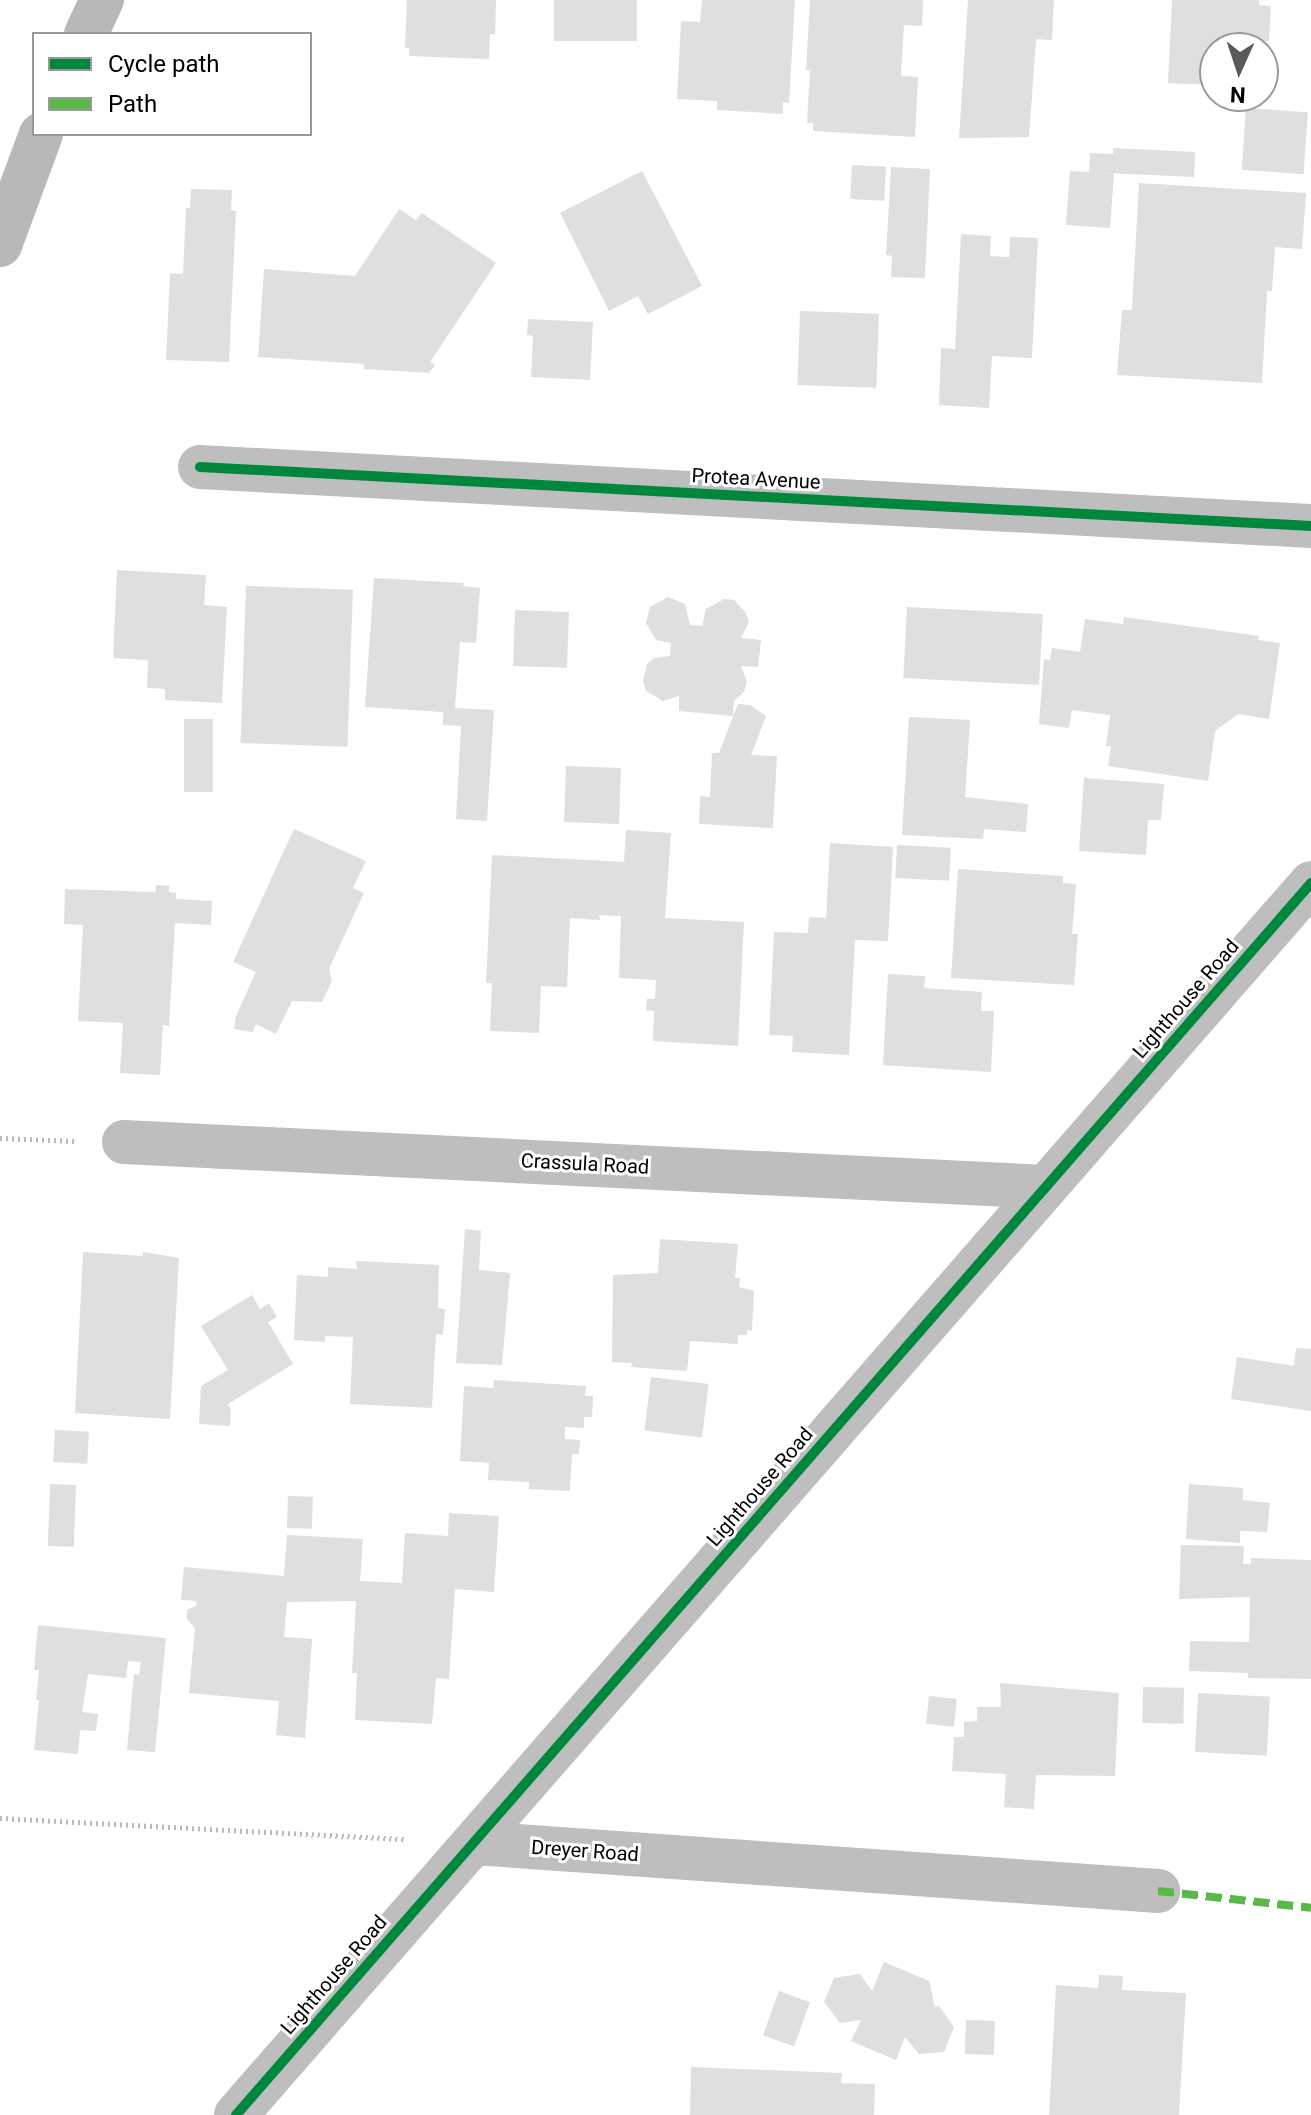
<!DOCTYPE html>
<html>
<head>
<meta charset="utf-8">
<style>
	body { margin:0 }
	#map { position:relative; width:1311px; height:2115px; overflow:hidden; background:#fff; font-family:Roboto,sans-serif }
	div>[style] { position:absolute }
	[style*='--x'] { left:calc(var(--x)*1px); top:calc(var(--y)*1px); width:calc(var(--w)*1px); rotate:calc(var(--a)*1deg) }
	.building>* { inset:0; background:#dfdfdf; transform-origin:0 0 }
	.path>* { height:5px; margin-top:-2.5px; transform-origin:0; background:repeating-linear-gradient(90deg,#b9b9b9 0 2px,transparent 0 6px) }
	.street>* { height:44px; margin:-22px; padding:0 22px; transform-origin:22px; border-radius:22px; background:#bebebe }
	.secondary>* { height:44px; margin:-22px; padding:0 22px; transform-origin:22px; border-radius:22px; background:#b8b8b8 }
	.quiet>* { height:8px; margin-top:-4px; transform-origin:0; background:repeating-linear-gradient(90deg,#58b947 0 16px,transparent 0 24px) }
	.cycleway>* { height:10px; margin:-5px; padding:0 5px; transform-origin:5px; border-radius:5px; background:#00873e }
	span { translate:-50% -50%; white-space:nowrap; text-align:center; line-height:1.15; -webkit-text-stroke:6px #fff; paint-order:stroke }
	.street-label { font-size:20px; color:#000 }
	.legend { position:absolute; left:32px; top:32px; width:280px; height:104px; box-sizing:border-box; background:#fff; border:2px solid #999; margin:0; padding:10px 14px; list-style:none; font-size:24px; color:#000 }
	.legend li { display:flex; align-items:center; gap:16px; height:40px }
	.legend b { width:40px; border:2px solid #999 }
	.north { position:absolute; left:1199px; top:32px; width:80px; height:80px; box-sizing:border-box; background:#fff; border:2px solid #999; border-radius:50%; rotate:183deg; font-size:22px; font-weight:700; line-height:32px; text-align:center; color:#000 }
	.north::after { content:''; display:block; margin:auto; width:28px; height:36px; background:#595959; clip-path:polygon(50% 0,100% 100%,50% 72%,0 100%) }
</style>
</head>
<body>
<div id="map">
	<div class="building">
		<i style="clip-path:polygon(407px 0,496px 0,495px 34px,490px 34px,489px 59px,409px 56px,409px 48px,405px 48px)"></i>
		<i style="left:554px;top:0;width:83px;height:41px"></i>
		<i style="clip-path:polygon(702px 0,795px 0,789px 103px,783px 102px,783px 114px,717px 110px,717px 101px,677px 99px,681px 21px,700px 22px)"></i>
		<i style="clip-path:polygon(810px 0,923px 0,922px 26px,904px 25px,901px 76px,918px 77px,915px 137px,813px 131px,813px 123px,807px 123px,810px 70px,806px 70px)"></i>
		<i style="clip-path:polygon(968px 0,1054px 0,1052px 40px,1036px 39px,1029px 137px,959px 138px)"></i>
		<i style="clip-path:polygon(1172px 0,1259px 0,1259px 5px,1271px 6px,1269px 41px,1257px 41px,1257px 48px,1215px 48px,1215px 85px,1168px 83px)"></i>
		<i style="left:1246px;top:108px;width:62px;height:62px;rotate:4deg"></i>
		<i style="clip-path:polygon(1113px 148px,1195px 152px,1194px 177px,1106px 173px,1114px 174px,1110px 228px,1066px 225px,1070px 171px,1089px 172px,1090px 153px,1113px 154px)"></i>
		<i style="left:852px;top:165px;width:34px;height:34px;rotate:3deg"></i>
		<i style="clip-path:polygon(891px 167px,930px 169px,925px 278px,891px 277px,892px 256px,886px 255px)"></i>
		<i style="clip-path:polygon(642px 171px,702px 286px,648px 314px,638px 296px,609px 311px,560px 213px)"></i>
		<i style="clip-path:polygon(1139px 183px,1306px 193px,1302px 249px,1275px 247px,1272px 291px,1267px 291px,1262px 383px,1117px 375px,1122px 310px,1132px 310px)"></i>
		<i style="clip-path:polygon(191px 189px,232px 190px,231px 210px,236px 211px,229px 362px,166px 360px,170px 273px,183px 274px,186px 208px,190px 208px)"></i>
		<i style="clip-path:polygon(399px 209px,416px 220px,422px 213px,496px 263px,430px 362px,435px 365px,429px 373px,364px 369px,364px 364px,258px 357px,264px 269px,355px 276px)"></i>
		<i style="clip-path:polygon(961px 234px,991px 236px,990px 256px,1009px 257px,1010px 237px,1038px 238px,1032px 358px,992px 356px,989px 408px,939px 405px,941px 348px,955px 349px)"></i>
		<i style="left:800px;top:311px;width:79px;height:74px;rotate:2deg"></i>
		<i style="clip-path:polygon(528px 319px,593px 322px,590px 380px,531px 377px,533px 336px,527px 335px)"></i>
		<i style="clip-path:polygon(117px 570px,206px 575px,204px 605px,227px 607px,222px 703px,165px 700px,165px 689px,147px 688px,148px 660px,113px 658px)"></i>
		<i style="clip-path:polygon(374px 578px,464px 583px,463px 586px,480px 588px,476px 643px,460px 642px,455px 708px,494px 710px,487px 821px,456px 819px,461px 726px,443px 725px,443px 712px,365px 707px)"></i>
		<i style="left:246px;top:586px;width:107px;height:157px;rotate:2deg"></i>
		<i style="clip-path:polygon(668px 597px,685px 604px,690px 625px,702px 626px,706px 609px,724px 599px,734px 600px,746px 613px,749px 622px,741px 638px,761px 640px,758px 667px,741px 666px,747px 682px,744px 692px,734px 701px,733px 716px,679px 711px,679px 696px,663px 701px,646px 691px,643px 681px,647px 664px,654px 658px,670px 656px,671px 643px,656px 640px,646px 623px,650px 607px)"></i>
		<i style="left:907px;top:607px;width:136px;height:71px;rotate:3deg"></i>
		<i style="left:515px;top:610px;width:54px;height:56px;rotate:2deg"></i>
		<i style="clip-path:polygon(1124px 617px,1259px 636px,1258px 640px,1280px 643px,1269px 719px,1238px 714px,1215px 731px,1208px 781px,1108px 766px,1111px 746px,1106px 746px,1110px 715px,1072px 710px,1069px 728px,1039px 724px,1044px 659px,1050px 660px,1052px 648px,1080px 652px,1085px 619px,1123px 624px)"></i>
		<i style="clip-path:polygon(738px 704px,750px 705px,766px 716px,751px 755px,777px 756px,773px 828px,699px 824px,700px 796px,710px 797px,712px 753px,719px 753px)"></i>
		<i style="clip-path:polygon(909px 717px,970px 720px,965px 797px,1028px 804px,1026px 832px,984px 829px,983px 839px,902px 835px)"></i>
		<i style="left:184px;top:719px;width:29px;height:73px"></i>
		<i style="left:566px;top:766px;width:55px;height:56px;rotate:2deg"></i>
		<i style="clip-path:polygon(1084px 778px,1164px 784px,1161px 820px,1148px 820px,1146px 855px,1079px 851px)"></i>
		<i style="clip-path:polygon(294px 829px,366px 861px,353px 888px,364px 893px,329px 969px,332px 981px,322px 1002px,292px 1001px,276px 1034px,256px 1024px,253px 1032px,234px 1029px,236px 1016px,256px 972px,233px 962px)"></i>
		<i style="clip-path:polygon(626px 830px,671px 833px,665px 918px,744px 922px,738px 1046px,653px 1041px,654px 1011px,646px 1010px,647px 999px,655px 999px,656px 980px,619px 978px,621px 916px,599px 915px,600px 920px,570px 918px,567px 987px,541px 986px,539px 1033px,490px 1031px,492px 983px,486px 983px,492px 855px,624px 862px)"></i>
		<i style="clip-path:polygon(830px 843px,893px 847px,888px 941px,855px 940px,849px 1055px,792px 1052px,793px 1036px,769px 1035px,774px 932px,808px 933px,809px 917px,826px 918px)"></i>
		<i style="left:897px;top:845px;width:54px;height:33px;rotate:3deg"></i>
		<i style="clip-path:polygon(958px 869px,1063px 876px,1063px 883px,1076px 884px,1072px 934px,1078px 934px,1074px 985px,951px 978px)"></i>
		<i style="clip-path:polygon(156px 885px,169px 886px,169px 892px,176px 893px,176px 899px,212px 901px,211px 925px,175px 923px,169px 1026px,163px 1025px,160px 1075px,120px 1073px,123px 1023px,78px 1021px,83px 925px,64px 924px,65px 889px,155px 892px)"></i>
		<i style="clip-path:polygon(888px 974px,925px 976px,924px 988px,982px 992px,981px 1011px,994px 1011px,991px 1072px,883px 1065px)"></i>
		<i style="clip-path:polygon(465px 1229px,481px 1231px,479px 1270px,510px 1273px,502px 1365px,456px 1363px)"></i>
		<i style="clip-path:polygon(660px 1239px,738px 1244px,735px 1278px,740px 1278px,739px 1287px,754px 1291px,752px 1331px,747px 1330px,747px 1335px,738px 1335px,738px 1344px,690px 1341px,687px 1371px,631px 1367px,632px 1363px,612px 1362px,613px 1275px,658px 1273px)"></i>
		<i style="clip-path:polygon(83px 1252px,143px 1256px,143px 1252px,179px 1258px,170px 1419px,75px 1413px)"></i>
		<i style="clip-path:polygon(356px 1261px,439px 1265px,438px 1308px,445px 1309px,443px 1335px,436px 1334px,432px 1408px,350px 1404px,353px 1337px,325px 1336px,325px 1342px,294px 1340px,297px 1275px,328px 1277px,328px 1267px,357px 1269px)"></i>
		<i style="clip-path:polygon(252px 1295px,260px 1309px,269px 1303px,277px 1317px,268px 1322px,293px 1364px,228px 1404px,231px 1410px,230px 1426px,199px 1424px,201px 1386px,228px 1370px,201px 1326px)"></i>
		<i style="clip-path:polygon(1296px 1348px,1311px 1349px,1311px 1411px,1231px 1399px,1237px 1357px,1294px 1366px)"></i>
		<i style="left:651px;top:1377px;width:58px;height:54px;rotate:7deg"></i>
		<i style="clip-path:polygon(494px 1380px,586px 1386px,585px 1396px,593px 1396px,592px 1417px,584px 1417px,584px 1428px,565px 1427px,565px 1439px,580px 1440px,579px 1454px,572px 1454px,570px 1491px,529px 1489px,529px 1482px,488px 1480px,489px 1463px,460px 1461px,464px 1386px,493px 1388px)"></i>
		<i style="left:55px;top:1430px;width:34px;height:32px;rotate:3deg"></i>
		<i style="left:50px;top:1484px;width:26px;height:62px;rotate:2deg"></i>
		<i style="clip-path:polygon(1189px 1484px,1243px 1488px,1243px 1500px,1270px 1503px,1267px 1532px,1240px 1531px,1240px 1543px,1186px 1539px)"></i>
		<i style="left:288px;top:1496px;width:25px;height:32px;rotate:2deg"></i>
		<i style="clip-path:polygon(449px 1513px,499px 1516px,494px 1592px,455px 1589px,449px 1679px,436px 1678px,432px 1724px,355px 1720px,357px 1673px,352px 1673px,356px 1601px,287px 1602px,284px 1637px,312px 1639px,305px 1738px,276px 1735px,279px 1701px,189px 1693px,195px 1628px,187px 1619px,187px 1610px,196px 1606px,197px 1601px,181px 1600px,184px 1567px,284px 1576px,287px 1535px,363px 1539px,360px 1581px,402px 1583px,405px 1533px,448px 1536px)"></i>
		<i style="clip-path:polygon(1181px 1545px,1244px 1546px,1243px 1564px,1251px 1564px,1251px 1558px,1311px 1560px,1311px 1679px,1248px 1678px,1248px 1673px,1189px 1671px,1190px 1641px,1249px 1642px,1250px 1597px,1179px 1599px)"></i>
		<i style="clip-path:polygon(38px 1625px,166px 1638px,155px 1752px,127px 1750px,134px 1674px,139px 1675px,141px 1662px,128px 1661px,126px 1678px,88px 1674px,82px 1712px,98px 1714px,96px 1731px,80px 1730px,78px 1754px,34px 1750px,39px 1700px,36px 1700px,39px 1670px,34px 1670px)"></i>
		<i style="clip-path:polygon(1000px 1683px,1119px 1693px,1115px 1776px,1036px 1775px,1034px 1809px,1004px 1807px,1006px 1774px,952px 1771px,954px 1737px,964px 1737px,964px 1722px,977px 1721px,977px 1707px,1001px 1707px)"></i>
		<i style="left:1143px;top:1687px;width:41px;height:36px;rotate:1deg"></i>
		<i style="left:1198px;top:1693px;width:72px;height:59px;rotate:3deg"></i>
		<i style="left:929px;top:1696px;width:28px;height:28px;rotate:6deg"></i>
		<i style="clip-path:polygon(884px 1962px,929px 1981px,935px 2007px,939px 2006px,954px 2027px,944px 2052px,919px 2054px,905px 2037px,896px 2060px,851px 2041px,861px 2020px,840px 2023px,824px 2002px,834px 1978px,860px 1974px,872px 1991px)"></i>
		<i style="clip-path:polygon(1099px 1975px,1123px 1976px,1122px 1990px,1186px 1993px,1179px 2115px,1049px 2115px,1056px 1985px,1098px 1988px)"></i>
		<i style="left:779px;top:1991px;width:33px;height:47px;rotate:20deg"></i>
		<i style="left:966px;top:2020px;width:29px;height:34px;rotate:2deg"></i>
		<i style="clip-path:polygon(691px 2067px,842px 2073px,841px 2083px,875px 2084px,874px 2115px,690px 2115px)"></i>
	</div>
	<div class="path">
		<i style="--x:0;--y:1138;--w:75;--a:2.3"></i>
		<i style="--x:0;--y:1818;--w:407;--a:3"></i>
	</div>
	<div class="street">
		<i style="--x:200;--y:467;--w:1113;--a:3.04"></i>
		<i style="--x:124;--y:1142;--w:923;--a:2.79"></i>
		<i style="--x:474;--y:1843;--w:686;--a:4.01"></i>
		<i style="--x:236;--y:2115;--w:1635;--a:-48.89"></i>
	</div>
	<div class="secondary">
		<i style="--x:86;--y:34;--w:38;--a:-65"></i>
		<i style="--x:0;--y:245;--w:118;--a:-69.7"></i>
	</div>
	<div class="quiet">
		<i style="--x:1158;--y:1891;--w:154;--a:6.3"></i>
	</div>
	<div class="cycleway">
		<i style="--x:200;--y:467;--w:1113;--a:3.04"></i>
		<i style="--x:236;--y:2115;--w:1635;--a:-48.89"></i>
	</div>
	<div class="street-label">
		<span style="left:756px;top:479px;rotate:3deg">Protea Avenue</span>
		<span style="left:1186px;top:999px;rotate:-49deg">Lighthouse Road</span>
		<span style="left:585px;top:1164px;rotate:3deg">Crassula Road</span>
		<span style="left:760px;top:1487px;rotate:-49deg">Lighthouse Road</span>
		<span style="left:585px;top:1851px;rotate:4deg">Dreyer Road</span>
		<span style="left:334px;top:1975px;rotate:-49deg">Lighthouse Road</span>
	</div>
	<ul class="legend">
	<li><b style="height:10px;background:#00873e"></b>Cycle path</li>
	<li><b style="height:10px;background:#58b947"></b>Path</li>
	</ul>
	<div class="north">N</div>
</div>
</body>
</html>
